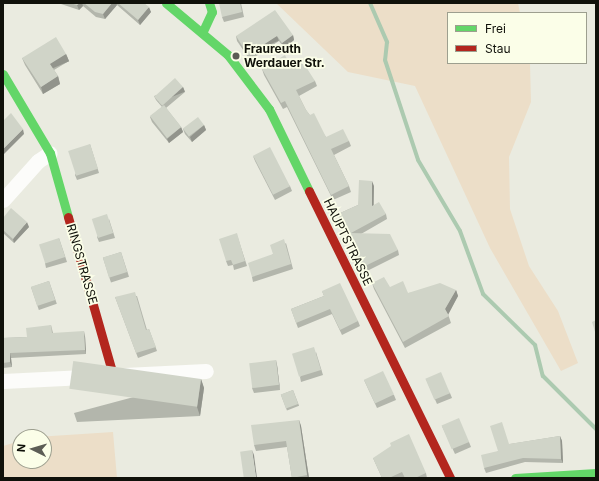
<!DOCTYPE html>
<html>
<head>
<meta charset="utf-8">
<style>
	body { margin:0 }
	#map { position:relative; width:599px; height:481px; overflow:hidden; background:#eaebe0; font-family:Inter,sans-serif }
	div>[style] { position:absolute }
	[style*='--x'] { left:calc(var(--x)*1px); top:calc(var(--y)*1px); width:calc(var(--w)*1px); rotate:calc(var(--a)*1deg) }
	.green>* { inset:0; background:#ecdec8 }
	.stream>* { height:4px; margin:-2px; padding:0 2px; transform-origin:2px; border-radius:2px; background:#accab0 }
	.street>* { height:15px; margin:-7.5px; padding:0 7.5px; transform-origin:7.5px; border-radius:7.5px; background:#fcfcfa }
	.fast>* { height:9px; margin:-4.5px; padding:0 4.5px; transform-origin:4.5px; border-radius:4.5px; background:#63d668 }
	.jam>* { height:9px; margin:-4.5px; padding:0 4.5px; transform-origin:4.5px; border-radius:4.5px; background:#b3261e }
	.wall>* { inset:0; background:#b3b6ac; transform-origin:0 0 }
	.shaded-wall>* { inset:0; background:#92948c; transform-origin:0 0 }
	.building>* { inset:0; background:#d0d4c8; transform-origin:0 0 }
	.dots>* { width:11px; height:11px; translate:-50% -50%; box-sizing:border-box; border:2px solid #fbfee8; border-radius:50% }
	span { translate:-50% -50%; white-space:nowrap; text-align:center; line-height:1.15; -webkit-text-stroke:3.5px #fbfee8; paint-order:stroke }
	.poi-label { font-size:12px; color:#10110a; font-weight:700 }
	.left { translate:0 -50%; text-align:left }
	.street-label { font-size:12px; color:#10110a }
	.frame { position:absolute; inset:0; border:4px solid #10110a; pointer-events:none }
	.legend { position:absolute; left:447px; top:12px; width:140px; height:52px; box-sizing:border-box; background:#fbfee8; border:1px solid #9d9f8f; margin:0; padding:5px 7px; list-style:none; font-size:12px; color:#10110a }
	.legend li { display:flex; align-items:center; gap:8px; height:20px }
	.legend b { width:20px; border:1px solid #9d9f8f }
	.north { position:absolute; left:12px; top:429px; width:40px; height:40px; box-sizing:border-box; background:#fbfee8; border:1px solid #9d9f8f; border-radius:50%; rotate:275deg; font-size:11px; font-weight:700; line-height:16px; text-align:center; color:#10110a }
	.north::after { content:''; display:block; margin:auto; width:14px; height:18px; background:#5c5d55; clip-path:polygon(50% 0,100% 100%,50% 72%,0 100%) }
</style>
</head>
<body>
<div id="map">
	<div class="green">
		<i style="clip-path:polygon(276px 3px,518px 3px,520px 13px,448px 13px,448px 63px,530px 63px,531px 102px,509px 157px,510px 209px,529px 266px,558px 311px,578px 363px,561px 371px,490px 248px,415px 86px,348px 72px)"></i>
		<i style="clip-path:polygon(113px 432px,117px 478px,3px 478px,3px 446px,20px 441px,20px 461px,44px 461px,44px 437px,36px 437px)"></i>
	</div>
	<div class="stream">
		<i style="--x:370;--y:3;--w:43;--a:66.4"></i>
		<i style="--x:387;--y:42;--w:18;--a:96"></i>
		<i style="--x:385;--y:60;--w:105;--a:71.7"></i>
		<i style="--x:418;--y:160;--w:82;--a:59.4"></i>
		<i style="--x:460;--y:231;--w:67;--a:69.9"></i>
		<i style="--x:483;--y:294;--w:73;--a:44.4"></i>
		<i style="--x:535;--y:345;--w:32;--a:76"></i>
		<i style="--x:543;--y:376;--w:75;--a:45"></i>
	</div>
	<div class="street">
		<i style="--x:3;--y:200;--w:52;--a:-48.1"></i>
		<i style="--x:38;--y:161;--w:14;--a:-34"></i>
		<i style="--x:3;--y:381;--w:203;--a:-2.8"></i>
	</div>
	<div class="fast">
		<i style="--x:166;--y:3;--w:81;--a:40"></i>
		<i style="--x:228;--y:55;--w:68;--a:52.8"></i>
		<i style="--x:269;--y:109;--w:91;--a:64"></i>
		<i style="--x:203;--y:31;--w:21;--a:-65"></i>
		<i style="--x:212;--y:12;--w:9;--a:-108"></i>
		<i style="--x:3;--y:74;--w:92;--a:59.3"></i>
		<i style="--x:50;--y:153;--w:66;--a:74.3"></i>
		<i style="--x:515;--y:478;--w:81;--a:-3.5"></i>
	</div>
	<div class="jam">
		<i style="--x:309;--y:191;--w:320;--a:63.8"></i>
		<i style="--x:68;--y:217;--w:164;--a:74.1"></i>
	</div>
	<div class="wall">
		<i style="clip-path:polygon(58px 3px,144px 3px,151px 12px,140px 25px,117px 5px,105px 19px,96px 17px,83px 6px,79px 10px)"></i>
		<i style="clip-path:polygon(241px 3px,244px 17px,224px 22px,222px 17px)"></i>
		<i style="clip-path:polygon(293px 35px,294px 40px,284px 48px,279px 41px,250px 60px,237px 41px,236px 36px)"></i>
		<i style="clip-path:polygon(66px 54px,69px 61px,54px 70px,58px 76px,60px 84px,43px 94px,25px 65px,22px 58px)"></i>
		<i style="clip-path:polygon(289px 63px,315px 81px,317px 86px,299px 96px,306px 110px,326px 137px,349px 141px,351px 146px,334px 155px,349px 186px,351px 192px,333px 200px,287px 107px,283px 109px,264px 75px,262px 69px)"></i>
		<i style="clip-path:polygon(183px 87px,185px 92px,166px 108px,181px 127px,183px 132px,169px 143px,152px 122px,150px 117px,162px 107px,156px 100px,154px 96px)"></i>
		<i style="clip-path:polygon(204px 125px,206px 130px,192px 142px,185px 134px,183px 129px)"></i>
		<i style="clip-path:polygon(90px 144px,99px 173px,77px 180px,75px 175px)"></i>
		<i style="clip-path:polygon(253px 156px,290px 186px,292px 191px,275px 200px,255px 161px)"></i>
		<i style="clip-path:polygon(374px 186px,374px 205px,386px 214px,387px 219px,361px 234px,398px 250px,399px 255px,365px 272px,338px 214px,358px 205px)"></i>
		<i style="clip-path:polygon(3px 218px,29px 227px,14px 243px,3px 233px)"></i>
		<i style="clip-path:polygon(109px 219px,115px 238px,99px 242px,97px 237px)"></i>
		<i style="clip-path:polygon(59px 238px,67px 262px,46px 268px,45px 263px)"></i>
		<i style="clip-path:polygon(238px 238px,247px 266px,234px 270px,233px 265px,228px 266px,226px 261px)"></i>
		<i style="clip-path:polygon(286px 243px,293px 269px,253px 282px,252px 277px,273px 254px)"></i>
		<i style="left:121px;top:252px;width:26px;height:19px;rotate:72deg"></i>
		<i style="left:49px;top:281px;width:24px;height:19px;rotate:71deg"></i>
		<i style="clip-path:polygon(372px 283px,408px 293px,456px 290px,458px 296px,448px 314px,451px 323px,405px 348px,374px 289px)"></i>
		<i style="clip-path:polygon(322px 291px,358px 321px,360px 326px,342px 335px,332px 314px,298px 328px,291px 309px,324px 296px)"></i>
		<i style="clip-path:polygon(137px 296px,147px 330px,149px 329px,157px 351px,138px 358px,115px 297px)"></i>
		<i style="clip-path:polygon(51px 325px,53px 333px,85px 336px,86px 354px,11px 358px,12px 367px,3px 368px,3px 338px,27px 337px)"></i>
		<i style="clip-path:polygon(316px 352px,323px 375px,301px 382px,300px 377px)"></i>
		<i style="clip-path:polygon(276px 360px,277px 365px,280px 390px,254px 393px,252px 388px)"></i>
		<i style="clip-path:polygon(201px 379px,204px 388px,200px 416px,77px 422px,74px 413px)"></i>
		<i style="clip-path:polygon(426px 379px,450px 393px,452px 398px,437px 404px)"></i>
		<i style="clip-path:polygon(364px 380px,394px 395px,396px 400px,377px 408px)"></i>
		<i style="left:293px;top:390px;width:17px;height:13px;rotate:69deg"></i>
		<i style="clip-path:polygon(299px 420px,301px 426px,309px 478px,292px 478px,287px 447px,256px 451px,254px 445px)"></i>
		<i style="clip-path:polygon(442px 426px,469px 442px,471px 447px,455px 454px)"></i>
		<i style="clip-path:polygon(560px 436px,562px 441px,563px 463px,525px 462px,486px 473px,484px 468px,498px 451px,510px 444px)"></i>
		<i style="clip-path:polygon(373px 458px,426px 473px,427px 478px,405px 478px,404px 477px,401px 478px,382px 478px)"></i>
	</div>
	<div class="shaded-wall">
		<i style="clip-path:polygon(80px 3px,82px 3px,83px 6px,79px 10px,77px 5px)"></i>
		<i style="clip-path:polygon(112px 3px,116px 3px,117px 5px,105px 19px,103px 14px)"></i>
		<i style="clip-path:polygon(149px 7px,151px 12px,140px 25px,138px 20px)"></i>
		<i style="clip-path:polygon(293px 35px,294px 40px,284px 48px,282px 43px)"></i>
		<i style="left:277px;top:36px;width:5px;height:35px;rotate:68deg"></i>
		<i style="left:66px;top:54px;width:8px;height:19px;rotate:67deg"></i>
		<i style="clip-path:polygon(58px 76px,60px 84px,43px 94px,41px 87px)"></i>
		<i style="left:183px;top:87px;width:5px;height:28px;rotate:68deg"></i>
		<i style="clip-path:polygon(204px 125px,206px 130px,192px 142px,190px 137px)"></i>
		<i style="clip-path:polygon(181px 127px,183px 132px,169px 143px,167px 139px)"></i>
		<i style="clip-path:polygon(23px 129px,24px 134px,3px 155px,3px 149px)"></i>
		<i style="clip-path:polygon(372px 181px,374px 186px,373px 211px,372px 206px)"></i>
		<i style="clip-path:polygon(27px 222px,29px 227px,14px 243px,13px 239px)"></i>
		<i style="clip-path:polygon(456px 290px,458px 296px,448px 315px,445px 309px)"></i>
		<i style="clip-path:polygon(84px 331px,85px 336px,86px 354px,85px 350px)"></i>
		<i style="clip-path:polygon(10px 353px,11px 358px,12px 367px,10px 362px)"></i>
		<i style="clip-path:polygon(276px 360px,277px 365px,280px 390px,279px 385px)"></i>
		<i style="clip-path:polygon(201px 379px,204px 388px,200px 416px,197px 407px)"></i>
		<i style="clip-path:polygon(299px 420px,301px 426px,309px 478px,308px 478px,307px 475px)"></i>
		<i style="clip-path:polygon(560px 436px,562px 441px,563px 463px,561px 459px)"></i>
		<i style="clip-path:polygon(252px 450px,254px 455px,257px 478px,256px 478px)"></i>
	</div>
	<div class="building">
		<i style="clip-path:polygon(70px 3px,80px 3px,77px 5px)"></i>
		<i style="clip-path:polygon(84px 3px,112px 3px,103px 14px,95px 12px)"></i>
		<i style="clip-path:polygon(118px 3px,144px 3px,149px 7px,138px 20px)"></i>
		<i style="clip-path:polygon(219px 3px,240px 3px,242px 12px,222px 17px)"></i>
		<i style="clip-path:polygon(275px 10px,293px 35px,282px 43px,277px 36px,248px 55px,236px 36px)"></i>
		<i style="clip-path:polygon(56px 37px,66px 54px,50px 64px,58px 76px,41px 87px,22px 58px)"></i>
		<i style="clip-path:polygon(285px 55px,289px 63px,301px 59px,315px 81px,296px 90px,306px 110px,310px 115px,314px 113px,326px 137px,343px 129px,349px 141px,331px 149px,349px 186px,331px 195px,285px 101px,281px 103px,262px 69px)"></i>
		<i style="left:175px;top:78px;width:12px;height:28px;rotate:48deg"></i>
		<i style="left:164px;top:105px;width:28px;height:18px;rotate:52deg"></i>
		<i style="clip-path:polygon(11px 113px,23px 129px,3px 149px,3px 121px)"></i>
		<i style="left:198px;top:117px;width:10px;height:19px;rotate:53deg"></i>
		<i style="left:90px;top:144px;width:26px;height:23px;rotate:72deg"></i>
		<i style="left:270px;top:147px;width:44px;height:19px;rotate:63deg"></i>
		<i style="clip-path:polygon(359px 180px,372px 181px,372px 206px,379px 202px,386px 214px,351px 233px,390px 234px,398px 250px,363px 267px,338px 214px,358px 205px)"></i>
		<i style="clip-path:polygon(11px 208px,27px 222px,13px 239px,3px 230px,3px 218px)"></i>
		<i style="left:107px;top:214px;width:20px;height:16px;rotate:72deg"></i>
		<i style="clip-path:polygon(237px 233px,245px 261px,233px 265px,231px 260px,226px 261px,219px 239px)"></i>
		<i style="left:59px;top:238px;width:20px;height:21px;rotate:72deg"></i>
		<i style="clip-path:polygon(284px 239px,291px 264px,252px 277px,248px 263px,273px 254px,270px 245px)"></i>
		<i style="left:121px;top:252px;width:21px;height:19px;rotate:73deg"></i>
		<i style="clip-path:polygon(384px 277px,390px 287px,403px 281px,408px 293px,440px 283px,456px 290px,445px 309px,449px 316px,403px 342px,372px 283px)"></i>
		<i style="left:49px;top:281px;width:20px;height:19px;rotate:72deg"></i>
		<i style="clip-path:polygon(340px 283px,358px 321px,340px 330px,330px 309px,296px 323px,291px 309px,324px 296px,322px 291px)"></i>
		<i style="clip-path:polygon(135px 292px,146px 330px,149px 329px,156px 347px,136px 353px,115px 297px)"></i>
		<i style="clip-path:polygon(596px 320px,596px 335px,592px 322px)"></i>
		<i style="clip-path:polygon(51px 325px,52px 333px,84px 331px,85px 350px,10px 353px,10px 362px,3px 363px,3px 338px,27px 337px,26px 328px)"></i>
		<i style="left:314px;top:347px;width:24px;height:23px;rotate:73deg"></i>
		<i style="left:276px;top:360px;width:25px;height:27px;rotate:83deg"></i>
		<i style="left:383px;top:371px;width:26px;height:21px;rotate:65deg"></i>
		<i style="left:441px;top:372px;width:23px;height:17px;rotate:67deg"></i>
		<i style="left:201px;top:379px;width:28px;height:129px;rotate:98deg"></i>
		<i style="left:293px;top:390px;width:15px;height:13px;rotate:70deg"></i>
		<i style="left:459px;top:418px;width:26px;height:19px;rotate:67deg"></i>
		<i style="clip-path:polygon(299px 420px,307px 475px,292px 478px,286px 441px,254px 445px,251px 425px)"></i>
		<i style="clip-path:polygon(502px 422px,509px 444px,560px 436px,561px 459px,523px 458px,484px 468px,481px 455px,498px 451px,490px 426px)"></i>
		<i style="clip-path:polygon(409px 434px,426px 473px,415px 478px,405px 478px,402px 472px,389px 478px,382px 478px,373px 458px,391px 446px,390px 443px)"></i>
		<i style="left:252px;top:450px;width:28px;height:12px;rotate:82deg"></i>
	</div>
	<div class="dots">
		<i style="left:236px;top:56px;background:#5c5d55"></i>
	</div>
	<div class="poi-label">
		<span class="left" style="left:244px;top:56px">Fraureuth<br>Werdauer Str.</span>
	</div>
	<div class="street-label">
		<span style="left:348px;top:242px;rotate:64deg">HAUPTSTRASSE</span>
		<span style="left:82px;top:264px;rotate:74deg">RINGSTRASSE</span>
	</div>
	<div class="frame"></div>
	<ul class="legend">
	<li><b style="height:5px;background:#63d668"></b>Frei</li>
	<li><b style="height:5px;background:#b3261e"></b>Stau</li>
	</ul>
	<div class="north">N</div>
</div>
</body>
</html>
